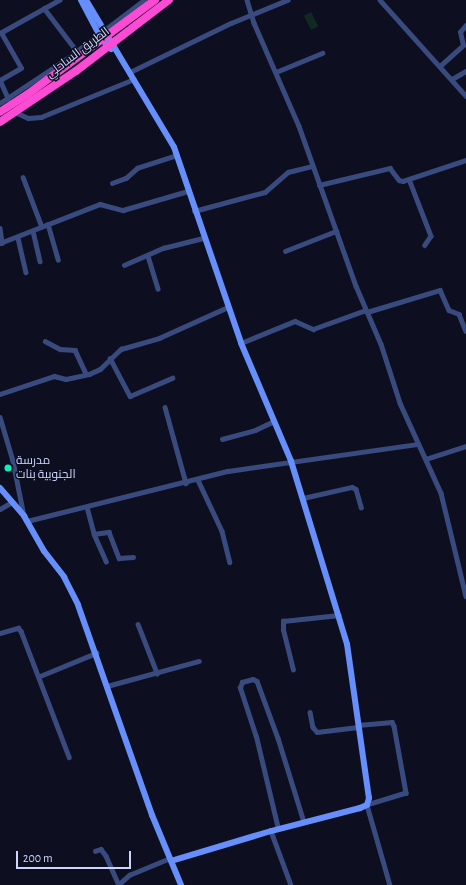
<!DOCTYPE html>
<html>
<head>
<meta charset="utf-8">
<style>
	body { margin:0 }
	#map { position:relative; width:466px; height:885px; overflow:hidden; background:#0d0f20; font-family:"Alegreya Sans",Cairo,sans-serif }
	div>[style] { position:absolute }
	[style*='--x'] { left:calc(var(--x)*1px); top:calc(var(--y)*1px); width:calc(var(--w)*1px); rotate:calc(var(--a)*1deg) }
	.green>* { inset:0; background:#102921; transform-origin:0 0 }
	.street>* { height:4.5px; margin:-2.25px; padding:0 2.25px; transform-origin:2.25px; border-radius:2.25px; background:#394b7e }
	.secondary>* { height:6px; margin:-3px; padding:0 3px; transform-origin:3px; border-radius:3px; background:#668ffb }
	.highway>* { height:8px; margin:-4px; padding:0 4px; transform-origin:4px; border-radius:4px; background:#fb4bd4 }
	.dots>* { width:11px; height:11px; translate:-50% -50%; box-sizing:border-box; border:2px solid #0d0f20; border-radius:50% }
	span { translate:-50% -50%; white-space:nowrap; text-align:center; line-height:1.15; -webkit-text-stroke:3px #0d0f20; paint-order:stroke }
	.street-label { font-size:12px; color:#cdd6fe }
	.poi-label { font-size:12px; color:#cdd6fe }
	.left { translate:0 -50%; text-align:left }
	.scale { position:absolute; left:16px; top:851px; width:115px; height:18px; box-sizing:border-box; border:2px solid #cdd6fe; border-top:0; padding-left:5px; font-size:12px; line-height:14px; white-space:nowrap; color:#cdd6fe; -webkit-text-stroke:3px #0d0f20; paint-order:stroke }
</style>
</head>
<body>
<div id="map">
	<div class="green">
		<i style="left:311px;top:12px;width:16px;height:8px;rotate:63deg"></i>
	</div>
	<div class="street">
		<i style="--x:247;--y:0;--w:24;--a:73"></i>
		<i style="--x:254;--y:23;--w:112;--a:66.4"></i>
		<i style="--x:299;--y:126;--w:170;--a:70.4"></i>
		<i style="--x:356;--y:286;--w:63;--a:66.7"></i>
		<i style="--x:381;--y:344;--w:62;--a:72.1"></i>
		<i style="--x:400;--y:403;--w:99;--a:65.5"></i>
		<i style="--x:441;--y:493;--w:106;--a:76.4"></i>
		<i style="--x:380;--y:0;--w:129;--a:48.1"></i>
		<i style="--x:44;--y:8;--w:53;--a:52.7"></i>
		<i style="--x:0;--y:33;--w:68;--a:-29.2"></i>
		<i style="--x:440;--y:66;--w:31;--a:-42"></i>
		<i style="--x:463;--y:45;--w:13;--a:-103"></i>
		<i style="--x:460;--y:32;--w:9;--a:-49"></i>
		<i style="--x:130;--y:72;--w:112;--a:-25.9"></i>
		<i style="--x:231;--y:23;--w:61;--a:-22.3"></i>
		<i style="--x:276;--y:72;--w:50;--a:-22.4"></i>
		<i style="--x:452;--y:79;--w:16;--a:-30"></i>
		<i style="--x:0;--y:80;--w:24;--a:-30"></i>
		<i style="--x:21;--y:68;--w:40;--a:-119.7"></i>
		<i style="--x:0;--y:80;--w:20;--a:66"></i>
		<i style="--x:0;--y:103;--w:78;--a:-33.5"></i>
		<i style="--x:65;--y:60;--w:99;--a:-37.2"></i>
		<i style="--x:15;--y:112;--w:14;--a:25"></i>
		<i style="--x:28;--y:118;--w:13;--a:-4"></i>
		<i style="--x:41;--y:117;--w:100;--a:-22.2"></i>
		<i style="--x:23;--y:177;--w:53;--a:69.2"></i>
		<i style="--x:409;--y:179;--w:61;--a:68.9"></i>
		<i style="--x:431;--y:236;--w:11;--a:124"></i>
		<i style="--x:112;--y:183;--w:15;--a:-20"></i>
		<i style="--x:126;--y:178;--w:15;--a:-42"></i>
		<i style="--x:137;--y:168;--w:42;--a:-18"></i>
		<i style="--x:319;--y:185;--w:73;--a:-13.5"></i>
		<i style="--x:390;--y:168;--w:15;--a:53"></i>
		<i style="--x:399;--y:180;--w:4;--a:14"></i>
		<i style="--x:403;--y:181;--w:66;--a:-18.4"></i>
		<i style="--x:194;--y:211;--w:73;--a:-15"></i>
		<i style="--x:265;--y:192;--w:30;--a:-41"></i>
		<i style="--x:288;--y:172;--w:25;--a:-14"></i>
		<i style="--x:48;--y:224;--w:37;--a:74"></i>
		<i style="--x:0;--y:228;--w:15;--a:82"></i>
		<i style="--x:33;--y:231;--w:31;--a:77"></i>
		<i style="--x:18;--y:238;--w:35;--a:77"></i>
		<i style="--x:0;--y:243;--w:107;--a:-21.3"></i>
		<i style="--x:100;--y:204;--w:24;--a:15"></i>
		<i style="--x:123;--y:210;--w:68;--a:-16.3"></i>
		<i style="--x:285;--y:251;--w:55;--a:-21.4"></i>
		<i style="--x:148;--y:256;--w:34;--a:73"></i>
		<i style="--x:124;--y:265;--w:43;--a:-23.6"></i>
		<i style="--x:163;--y:248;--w:41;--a:-14"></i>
		<i style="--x:367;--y:312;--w:76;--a:-16.8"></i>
		<i style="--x:440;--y:290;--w:22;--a:66"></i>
		<i style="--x:449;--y:310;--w:11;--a:22"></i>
		<i style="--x:459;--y:314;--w:18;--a:68"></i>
		<i style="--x:45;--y:341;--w:17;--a:28"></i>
		<i style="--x:60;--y:349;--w:15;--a:4"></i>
		<i style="--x:75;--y:350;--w:26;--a:65"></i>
		<i style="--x:241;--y:343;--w:58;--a:-22.2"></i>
		<i style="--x:295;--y:321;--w:20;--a:24"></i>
		<i style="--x:313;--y:329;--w:56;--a:-19.7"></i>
		<i style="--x:110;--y:358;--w:43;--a:62.2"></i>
		<i style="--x:130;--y:396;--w:46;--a:-23.2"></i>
		<i style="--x:0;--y:394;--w:57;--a:-18.4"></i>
		<i style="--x:54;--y:376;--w:12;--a:14"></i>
		<i style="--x:66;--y:379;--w:24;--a:-12"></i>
		<i style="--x:89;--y:374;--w:12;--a:-24"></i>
		<i style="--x:100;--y:369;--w:29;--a:-44"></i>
		<i style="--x:121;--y:349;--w:40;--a:-16"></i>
		<i style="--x:159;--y:338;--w:76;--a:-24.2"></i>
		<i style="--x:165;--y:407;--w:79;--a:74.6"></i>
		<i style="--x:0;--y:417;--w:46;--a:73.5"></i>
		<i style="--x:13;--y:461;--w:56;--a:78.7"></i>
		<i style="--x:222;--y:439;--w:34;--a:-15"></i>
		<i style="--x:255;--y:430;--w:21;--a:-25"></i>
		<i style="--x:426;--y:459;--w:42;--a:-18"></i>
		<i style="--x:198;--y:480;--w:56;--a:64.8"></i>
		<i style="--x:222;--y:531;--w:32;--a:76"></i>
		<i style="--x:303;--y:498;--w:50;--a:-12.7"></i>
		<i style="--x:352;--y:487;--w:4;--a:27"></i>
		<i style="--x:356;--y:489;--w:19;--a:74"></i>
		<i style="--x:87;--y:507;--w:28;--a:75"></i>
		<i style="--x:94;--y:534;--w:30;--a:66"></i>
		<i style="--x:0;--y:509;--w:14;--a:-30"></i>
		<i style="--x:27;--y:521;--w:207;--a:-14"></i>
		<i style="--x:228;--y:471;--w:192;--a:-8.1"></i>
		<i style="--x:94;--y:534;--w:15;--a:-8"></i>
		<i style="--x:109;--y:532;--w:28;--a:69"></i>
		<i style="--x:119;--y:558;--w:14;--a:-4"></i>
		<i style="--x:138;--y:624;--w:53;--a:68.8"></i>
		<i style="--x:0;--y:633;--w:19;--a:-16"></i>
		<i style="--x:18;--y:628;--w:4;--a:45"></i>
		<i style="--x:21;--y:631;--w:135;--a:69.1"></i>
		<i style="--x:293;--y:670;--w:41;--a:-104"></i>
		<i style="--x:283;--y:630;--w:9;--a:-90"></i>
		<i style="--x:283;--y:621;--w:56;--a:-6.1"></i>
		<i style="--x:40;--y:676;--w:61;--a:-22.3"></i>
		<i style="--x:107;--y:686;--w:95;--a:-15.2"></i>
		<i style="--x:310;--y:712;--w:15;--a:79"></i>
		<i style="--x:313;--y:727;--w:6;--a:51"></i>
		<i style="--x:317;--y:732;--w:41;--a:-7"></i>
		<i style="--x:358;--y:725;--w:34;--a:-5"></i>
		<i style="--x:392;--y:722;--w:4;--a:63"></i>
		<i style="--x:394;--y:726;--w:68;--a:79.8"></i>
		<i style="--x:406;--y:793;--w:41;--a:162.9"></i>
		<i style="--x:367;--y:805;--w:83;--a:74"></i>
		<i style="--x:278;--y:829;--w:95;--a:-103.4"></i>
		<i style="--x:256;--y:737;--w:52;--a:-108.1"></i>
		<i style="--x:240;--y:688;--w:6;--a:-72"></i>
		<i style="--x:242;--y:682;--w:11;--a:-15"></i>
		<i style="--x:253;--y:679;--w:4;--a:27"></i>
		<i style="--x:257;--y:681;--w:61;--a:69.8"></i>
		<i style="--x:278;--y:738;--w:88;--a:72.8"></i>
		<i style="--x:271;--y:831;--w:58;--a:69.7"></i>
		<i style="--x:95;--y:851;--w:6;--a:-18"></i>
		<i style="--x:101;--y:849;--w:9;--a:54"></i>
		<i style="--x:106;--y:856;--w:30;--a:66"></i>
		<i style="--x:118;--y:885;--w:15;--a:-42"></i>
		<i style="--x:129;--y:875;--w:44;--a:-22.5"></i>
	</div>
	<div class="secondary">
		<i style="--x:81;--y:0;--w:45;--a:62.3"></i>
		<i style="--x:102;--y:40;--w:13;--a:45"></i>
		<i style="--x:86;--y:0;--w:171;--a:59.1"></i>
		<i style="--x:174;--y:147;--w:207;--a:71.1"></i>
		<i style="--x:241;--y:343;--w:128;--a:67"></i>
		<i style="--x:291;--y:461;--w:191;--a:73"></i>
		<i style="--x:347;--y:644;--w:156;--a:81.9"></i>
		<i style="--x:369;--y:798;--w:7;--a:106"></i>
		<i style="--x:367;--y:805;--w:8;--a:157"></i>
		<i style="--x:360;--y:808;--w:92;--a:165.5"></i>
		<i style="--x:271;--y:831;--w:104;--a:163.3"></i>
		<i style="--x:0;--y:488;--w:37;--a:49"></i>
		<i style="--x:24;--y:516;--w:40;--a:60.3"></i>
		<i style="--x:44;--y:551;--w:33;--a:52"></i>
		<i style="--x:64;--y:577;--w:31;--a:63"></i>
		<i style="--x:78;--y:605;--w:223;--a:70.6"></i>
		<i style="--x:152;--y:815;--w:76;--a:67.5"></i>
	</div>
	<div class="highway">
		<i style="--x:0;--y:112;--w:33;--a:-33"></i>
		<i style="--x:28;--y:94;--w:158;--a:-36.5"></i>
		<i style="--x:0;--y:122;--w:92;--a:-33.9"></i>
		<i style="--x:76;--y:71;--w:117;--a:-37.4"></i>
	</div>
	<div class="dots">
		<i style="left:8px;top:468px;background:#06f1c2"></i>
	</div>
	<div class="street-label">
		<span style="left:78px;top:53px;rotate:-37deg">الطريق الساحلي</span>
	</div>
	<div class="poi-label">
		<span class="left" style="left:16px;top:468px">مدرسة<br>الجنوبية بنات</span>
	</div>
	<div class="scale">200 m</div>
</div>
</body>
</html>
